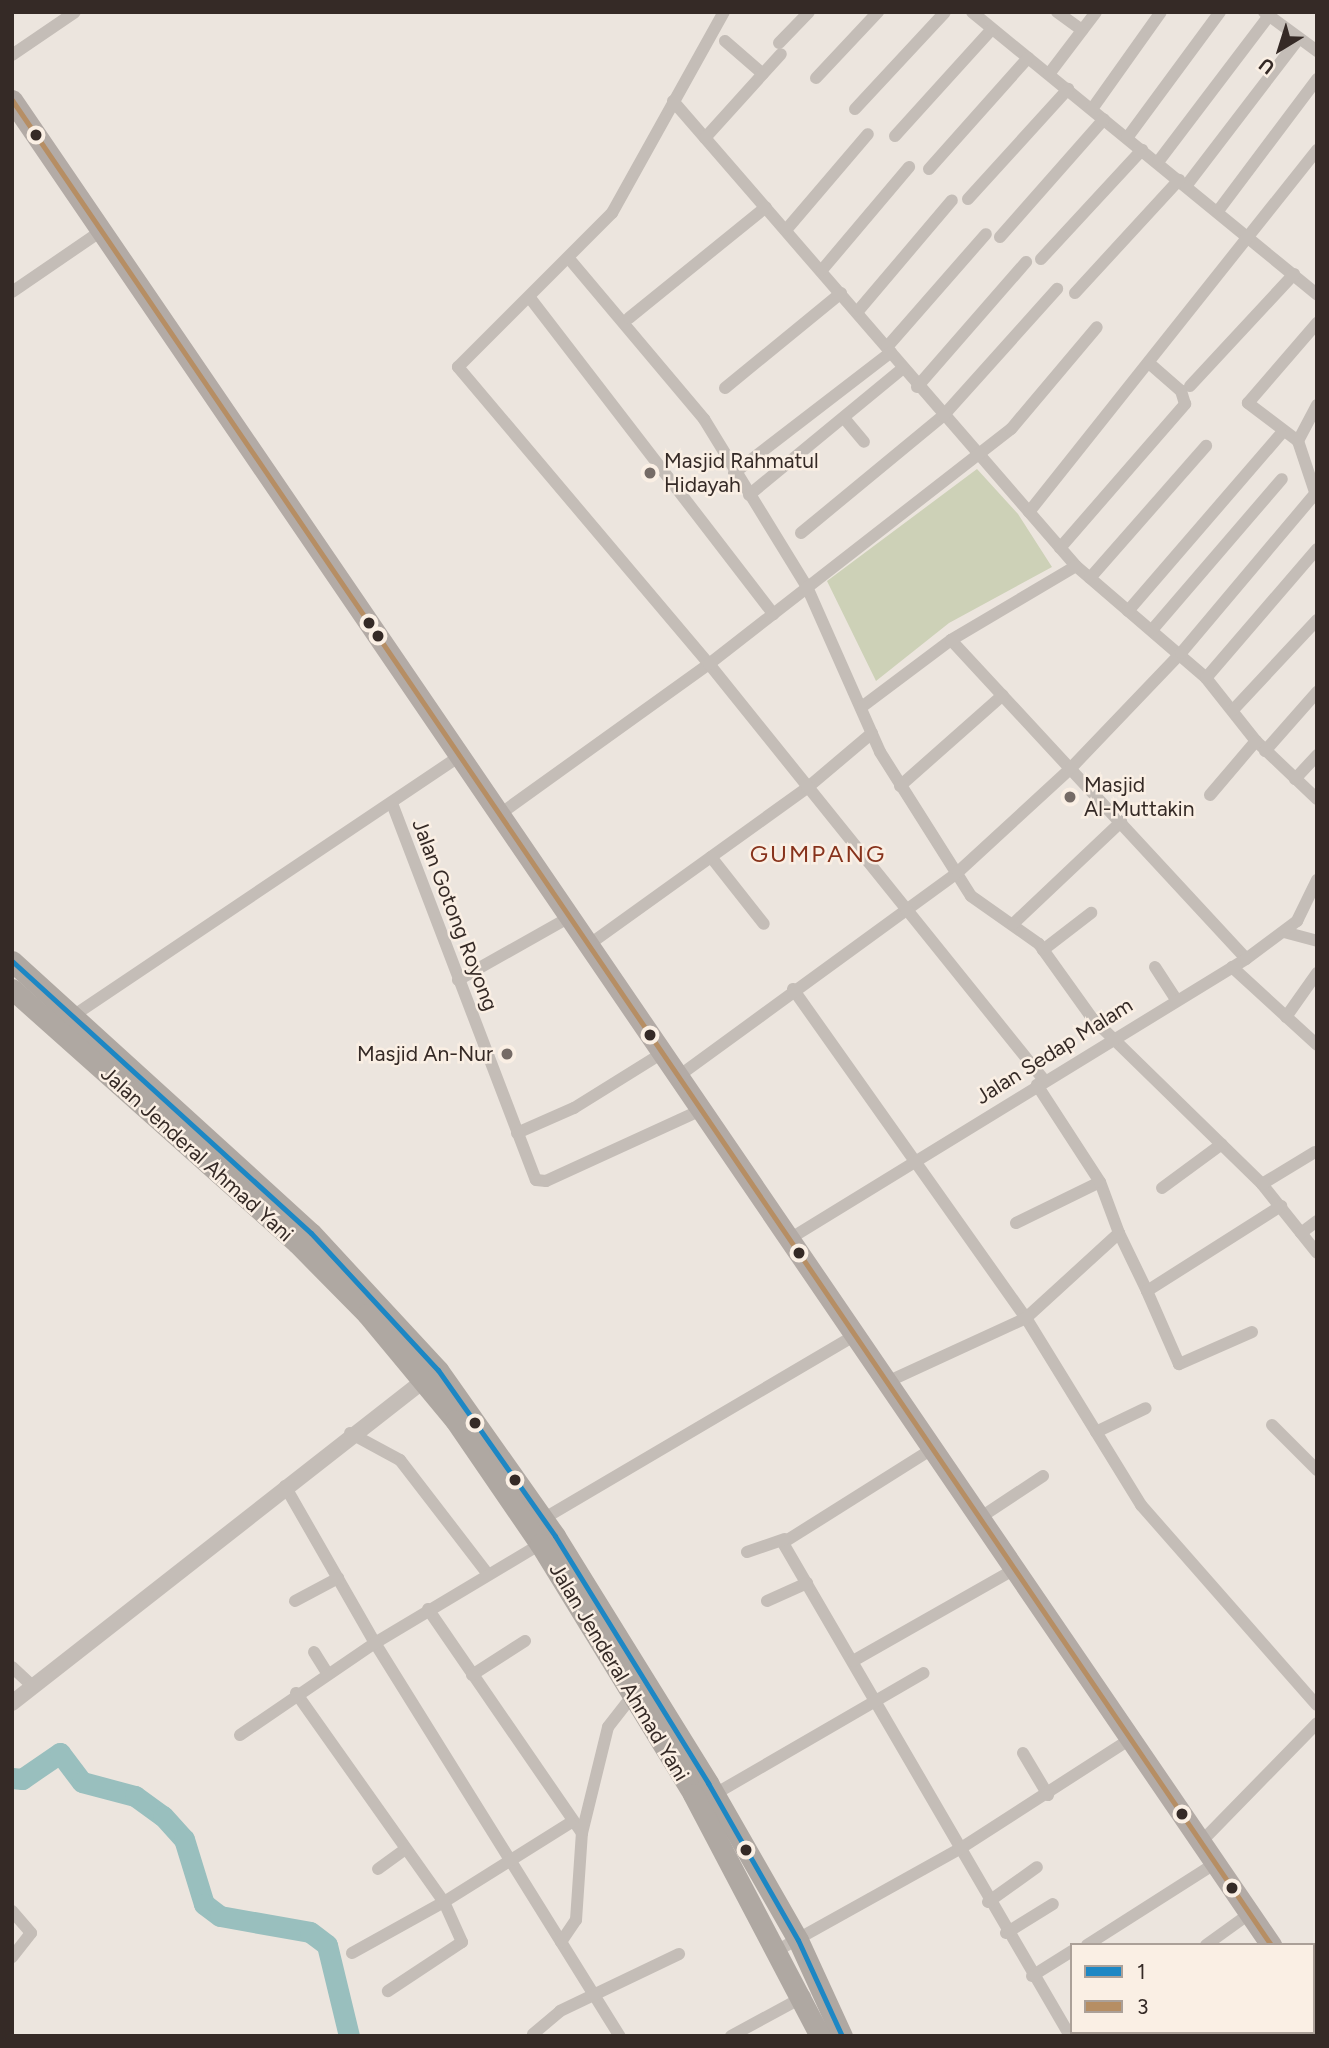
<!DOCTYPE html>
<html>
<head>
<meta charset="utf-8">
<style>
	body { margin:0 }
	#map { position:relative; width:1329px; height:2048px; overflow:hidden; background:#ece5de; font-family:Figtree,sans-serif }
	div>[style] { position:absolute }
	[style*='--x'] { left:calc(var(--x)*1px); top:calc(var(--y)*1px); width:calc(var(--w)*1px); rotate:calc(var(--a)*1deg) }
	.green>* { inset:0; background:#cdd1b7 }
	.river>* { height:21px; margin:-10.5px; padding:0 10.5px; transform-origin:10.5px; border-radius:10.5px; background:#99bfbe }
	.minor>* { height:12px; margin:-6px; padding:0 6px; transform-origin:6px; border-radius:6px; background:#c4bdb7 }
	.tertiary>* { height:16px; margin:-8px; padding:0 8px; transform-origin:8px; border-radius:8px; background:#c4bdb7 }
	.primary>* { height:21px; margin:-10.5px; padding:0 10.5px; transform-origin:10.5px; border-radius:10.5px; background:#b3aba6 }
	.trunk>* { height:21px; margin:-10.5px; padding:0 10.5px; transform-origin:10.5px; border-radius:10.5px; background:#afa8a2 }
	.bus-1>* { height:5px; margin:-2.5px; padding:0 2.5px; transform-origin:2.5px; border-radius:2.5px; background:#1d87c4 }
	.bus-2>* { height:5px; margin:-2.5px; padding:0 2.5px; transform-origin:2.5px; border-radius:2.5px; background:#b68e64 }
	.dots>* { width:19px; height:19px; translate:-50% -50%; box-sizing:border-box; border:4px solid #faefe4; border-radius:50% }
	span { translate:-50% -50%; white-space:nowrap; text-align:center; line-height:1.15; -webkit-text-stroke:5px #faefe4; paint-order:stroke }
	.poi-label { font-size:21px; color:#352a26 }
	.left { translate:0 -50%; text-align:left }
	.right { translate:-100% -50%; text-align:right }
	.street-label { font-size:21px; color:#352a26 }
	.quarter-label { font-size:24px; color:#87331c; letter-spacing:2px }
	.frame { position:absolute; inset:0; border:14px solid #352a26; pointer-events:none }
	.legend { position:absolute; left:1070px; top:1943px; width:245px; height:91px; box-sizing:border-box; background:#faefe4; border:2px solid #aba098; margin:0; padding:9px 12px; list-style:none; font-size:21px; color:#352a26 }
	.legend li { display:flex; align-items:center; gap:14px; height:35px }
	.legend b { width:35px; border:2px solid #aba098 }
	.north { position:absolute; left:1245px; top:14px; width:70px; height:70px; -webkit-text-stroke:5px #faefe4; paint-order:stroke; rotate:218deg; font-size:19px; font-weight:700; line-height:28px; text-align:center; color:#352a26 }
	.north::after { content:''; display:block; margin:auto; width:24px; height:32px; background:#352a26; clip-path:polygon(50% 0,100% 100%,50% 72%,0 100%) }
</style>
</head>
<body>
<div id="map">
	<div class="green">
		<i style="clip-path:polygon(977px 469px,1018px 514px,1052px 567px,949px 623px,876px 681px,827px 581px)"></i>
	</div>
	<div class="river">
		<i style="--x:12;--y:1778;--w:10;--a:6"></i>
		<i style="--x:22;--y:1779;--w:46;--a:-34.4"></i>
		<i style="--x:60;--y:1753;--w:36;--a:53"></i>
		<i style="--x:82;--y:1782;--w:55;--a:14.8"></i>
		<i style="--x:135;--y:1796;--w:34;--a:36"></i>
		<i style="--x:163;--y:1816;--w:31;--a:48"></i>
		<i style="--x:184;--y:1839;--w:68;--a:72.9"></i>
		<i style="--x:204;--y:1904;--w:20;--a:37"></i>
		<i style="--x:220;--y:1916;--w:91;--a:10.1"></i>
		<i style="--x:310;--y:1932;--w:21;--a:37"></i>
		<i style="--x:327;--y:1945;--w:94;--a:76.4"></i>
	</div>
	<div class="minor">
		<i style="--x:972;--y:12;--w:446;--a:39.3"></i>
		<i style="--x:1057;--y:12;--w:31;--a:36"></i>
		<i style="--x:1264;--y:12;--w:66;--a:36.3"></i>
		<i style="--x:725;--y:41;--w:50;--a:41"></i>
		<i style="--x:779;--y:43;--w:43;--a:-45.9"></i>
		<i style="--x:12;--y:55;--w:76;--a:-34.3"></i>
		<i style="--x:1049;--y:74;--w:78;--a:-52.8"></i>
		<i style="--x:816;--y:78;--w:91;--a:-46.8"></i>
		<i style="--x:673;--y:101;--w:615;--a:49.09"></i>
		<i style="--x:1076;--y:566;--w:172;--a:40.7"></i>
		<i style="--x:1206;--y:678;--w:80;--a:51.6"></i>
		<i style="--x:1256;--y:741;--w:84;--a:43.6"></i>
		<i style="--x:855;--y:109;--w:132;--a:-47.1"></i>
		<i style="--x:1092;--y:109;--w:119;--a:-54.6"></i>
		<i style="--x:895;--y:136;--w:144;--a:-47.8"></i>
		<i style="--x:705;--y:138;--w:113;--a:-47.9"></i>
		<i style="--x:1127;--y:138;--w:157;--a:-53.6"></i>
		<i style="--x:1158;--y:162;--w:183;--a:-52.8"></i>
		<i style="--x:929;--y:169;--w:149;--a:-48.3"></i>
		<i style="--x:1186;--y:186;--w:186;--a:-52.6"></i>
		<i style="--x:968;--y:199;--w:149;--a:-47.7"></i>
		<i style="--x:1218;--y:211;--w:165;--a:-53.1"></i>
		<i style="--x:786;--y:230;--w:126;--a:-49.5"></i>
		<i style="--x:1000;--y:237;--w:157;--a:-48.6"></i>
		<i style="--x:1041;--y:259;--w:149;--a:-47.2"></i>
		<i style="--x:571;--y:261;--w:207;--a:49.9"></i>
		<i style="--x:704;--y:419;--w:197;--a:58.5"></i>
		<i style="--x:807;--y:587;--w:180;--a:66.1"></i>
		<i style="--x:880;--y:752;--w:170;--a:57.7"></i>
		<i style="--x:971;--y:896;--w:83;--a:35.2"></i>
		<i style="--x:1039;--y:944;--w:91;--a:54.4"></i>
		<i style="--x:1092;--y:1018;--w:238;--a:44.3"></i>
		<i style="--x:1262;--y:1184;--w:88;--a:51.4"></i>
		<i style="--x:822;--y:270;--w:135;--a:-49.8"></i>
		<i style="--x:12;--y:292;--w:108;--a:-34.4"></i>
		<i style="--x:1075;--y:293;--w:154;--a:-47.4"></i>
		<i style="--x:530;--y:298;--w:399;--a:52.4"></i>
		<i style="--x:858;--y:311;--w:145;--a:-49.7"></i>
		<i style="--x:629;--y:318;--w:176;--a:-39"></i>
		<i style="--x:887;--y:347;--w:150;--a:-48.8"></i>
		<i style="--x:1190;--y:386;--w:153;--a:-47.1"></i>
		<i style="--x:917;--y:387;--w:166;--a:-48.9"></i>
		<i style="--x:725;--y:388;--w:150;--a:-39.3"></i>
		<i style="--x:1317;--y:405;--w:41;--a:117.8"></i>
		<i style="--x:1298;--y:441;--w:60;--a:71.6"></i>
		<i style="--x:844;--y:418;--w:31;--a:50"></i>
		<i style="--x:1298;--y:441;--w:63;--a:-142.8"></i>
		<i style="--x:1248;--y:403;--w:106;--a:-49.2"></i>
		<i style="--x:734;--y:473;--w:198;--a:-37.6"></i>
		<i style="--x:749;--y:495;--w:200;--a:-39.5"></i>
		<i style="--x:1029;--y:512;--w:463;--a:-51.5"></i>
		<i style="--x:801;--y:533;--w:184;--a:-39.5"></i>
		<i style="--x:943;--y:416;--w:171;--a:-48.1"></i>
		<i style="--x:1060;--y:548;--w:191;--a:-49"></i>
		<i style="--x:1185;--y:404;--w:14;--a:-107"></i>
		<i style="--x:1181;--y:391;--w:43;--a:-138.8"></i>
		<i style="--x:1090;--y:578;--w:176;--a:-48.7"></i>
		<i style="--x:1128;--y:611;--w:234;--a:-49.2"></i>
		<i style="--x:1152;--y:630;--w:199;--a:-49.3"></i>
		<i style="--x:951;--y:640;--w:434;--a:47.2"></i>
		<i style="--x:1206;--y:678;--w:170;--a:-49.3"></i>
		<i style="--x:863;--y:706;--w:110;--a:-36.9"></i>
		<i style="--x:951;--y:640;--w:145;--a:-30.6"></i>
		<i style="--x:1233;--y:710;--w:123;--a:-47"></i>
		<i style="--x:1265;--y:751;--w:79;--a:-48.6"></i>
		<i style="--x:1295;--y:779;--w:33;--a:-47"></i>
		<i style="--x:900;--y:786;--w:137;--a:-41.5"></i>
		<i style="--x:1210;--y:795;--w:71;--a:-49.6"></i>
		<i style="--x:393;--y:806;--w:400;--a:69.1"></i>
		<i style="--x:536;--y:1180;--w:10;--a:6"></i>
		<i style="--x:546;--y:1181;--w:173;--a:-24.6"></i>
		<i style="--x:500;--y:814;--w:257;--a:-35.7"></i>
		<i style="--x:709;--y:664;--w:389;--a:-130.2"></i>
		<i style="--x:458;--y:367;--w:218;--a:-45"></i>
		<i style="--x:612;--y:213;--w:230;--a:-60.9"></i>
		<i style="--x:711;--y:857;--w:85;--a:51.7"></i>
		<i style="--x:1013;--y:924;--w:149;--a:-43.4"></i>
		<i style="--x:1284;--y:932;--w:34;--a:15"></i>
		<i style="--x:587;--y:946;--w:271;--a:-35.7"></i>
		<i style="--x:807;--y:788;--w:85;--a:-40.2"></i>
		<i style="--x:1043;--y:950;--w:61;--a:-37.6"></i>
		<i style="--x:1155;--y:967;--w:38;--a:57"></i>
		<i style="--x:1232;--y:967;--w:115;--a:42.5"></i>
		<i style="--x:458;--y:980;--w:126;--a:-29.4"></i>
		<i style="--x:793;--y:989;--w:403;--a:54.7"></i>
		<i style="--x:1026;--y:1318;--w:220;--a:58.4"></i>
		<i style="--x:1141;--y:1505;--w:266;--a:48.7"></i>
		<i style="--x:1286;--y:1017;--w:54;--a:-54.8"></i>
		<i style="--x:67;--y:1020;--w:475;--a:-33.9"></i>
		<i style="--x:680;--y:1075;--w:344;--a:-36.1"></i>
		<i style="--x:958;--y:872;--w:154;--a:-42.6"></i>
		<i style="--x:1071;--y:768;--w:159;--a:-46.3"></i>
		<i style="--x:1181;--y:653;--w:208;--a:-49.9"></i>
		<i style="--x:1044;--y:1080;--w:534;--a:-128.84"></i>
		<i style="--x:709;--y:664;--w:383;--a:-37.9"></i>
		<i style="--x:1011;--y:429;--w:133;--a:-49.9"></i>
		<i style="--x:517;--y:1133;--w:62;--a:-23.7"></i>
		<i style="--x:574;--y:1108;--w:106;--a:-31.9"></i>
		<i style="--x:1262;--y:1184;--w:62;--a:-31.1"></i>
		<i style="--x:1162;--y:1188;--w:74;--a:-36.3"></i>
		<i style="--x:1016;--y:1223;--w:93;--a:-26"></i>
		<i style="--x:1119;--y:1233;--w:64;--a:64.2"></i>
		<i style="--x:1301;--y:1233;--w:20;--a:-37"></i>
		<i style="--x:791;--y:1238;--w:534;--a:-31.52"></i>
		<i style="--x:1246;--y:959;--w:64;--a:-36.7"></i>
		<i style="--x:1297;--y:921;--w:46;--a:-64"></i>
		<i style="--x:1252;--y:1332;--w:80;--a:156.3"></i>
		<i style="--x:1179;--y:1364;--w:80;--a:-113.7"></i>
		<i style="--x:1147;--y:1291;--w:159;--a:-32.4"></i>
		<i style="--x:887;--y:1382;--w:153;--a:-24.7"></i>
		<i style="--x:1026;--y:1318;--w:126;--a:-42.4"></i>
		<i style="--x:1119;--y:1233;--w:54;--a:-110.4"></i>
		<i style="--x:1100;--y:1182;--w:116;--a:-123"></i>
		<i style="--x:1272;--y:1425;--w:64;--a:45"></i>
		<i style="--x:1096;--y:1432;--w:55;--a:-25.6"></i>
		<i style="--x:350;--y:1433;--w:57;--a:28.4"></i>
		<i style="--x:400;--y:1460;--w:143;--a:52.4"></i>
		<i style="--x:932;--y:1449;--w:176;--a:147.8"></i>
		<i style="--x:783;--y:1543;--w:570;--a:59.79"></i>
		<i style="--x:285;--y:1486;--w:181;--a:60.2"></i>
		<i style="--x:375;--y:1643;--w:463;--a:58.1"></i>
		<i style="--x:978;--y:1519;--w:78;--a:-33.5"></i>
		<i style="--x:538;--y:1522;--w:367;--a:-30.5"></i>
		<i style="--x:747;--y:1552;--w:40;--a:-18.9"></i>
		<i style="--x:295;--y:1601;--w:49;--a:-28.1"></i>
		<i style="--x:767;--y:1601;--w:44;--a:-24.2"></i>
		<i style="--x:428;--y:1609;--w:272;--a:55.5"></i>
		<i style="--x:314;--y:1652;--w:26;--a:58"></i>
		<i style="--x:853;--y:1661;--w:184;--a:-29.6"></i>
		<i style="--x:12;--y:1667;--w:26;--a:43"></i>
		<i style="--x:472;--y:1675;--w:63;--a:-32.7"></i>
		<i style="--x:296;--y:1693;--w:256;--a:54.7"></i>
		<i style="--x:444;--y:1902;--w:149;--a:-32.1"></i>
		<i style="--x:240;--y:1735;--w:163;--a:-34.3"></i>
		<i style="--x:375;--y:1643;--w:197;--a:-30.9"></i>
		<i style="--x:1023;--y:1753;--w:49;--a:59.2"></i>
		<i style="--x:715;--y:1794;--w:241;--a:-30.1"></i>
		<i style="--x:1201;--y:1842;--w:166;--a:-45.7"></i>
		<i style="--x:378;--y:1869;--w:34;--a:-36"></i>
		<i style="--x:988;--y:1902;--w:60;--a:-35.5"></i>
		<i style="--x:12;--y:1911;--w:29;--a:49"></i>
		<i style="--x:31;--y:1933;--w:31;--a:128"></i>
		<i style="--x:1006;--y:1933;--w:55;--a:-31.7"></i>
		<i style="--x:561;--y:1942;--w:27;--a:-56"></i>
		<i style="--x:576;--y:1920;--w:87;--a:-86.1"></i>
		<i style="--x:582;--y:1833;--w:109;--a:-76.2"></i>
		<i style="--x:608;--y:1727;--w:39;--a:-52"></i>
		<i style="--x:1087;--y:1945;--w:151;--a:-32.5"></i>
		<i style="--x:1206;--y:1945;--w:53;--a:-35.8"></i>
		<i style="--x:778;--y:1950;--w:206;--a:-29.1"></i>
		<i style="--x:958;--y:1850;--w:205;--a:-32.8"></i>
		<i style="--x:352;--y:1953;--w:105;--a:-29"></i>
		<i style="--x:444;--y:1902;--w:44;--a:65.8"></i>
		<i style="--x:462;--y:1942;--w:89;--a:146.5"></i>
		<i style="--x:1032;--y:1976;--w:47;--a:-32"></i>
		<i style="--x:1123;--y:2032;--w:5;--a:53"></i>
		<i style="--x:533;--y:2034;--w:35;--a:-40"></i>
		<i style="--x:560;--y:2011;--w:132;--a:-25.6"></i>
		<i style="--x:731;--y:2036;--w:84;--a:-28.4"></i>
		<i style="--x:1088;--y:2036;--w:6;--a:-39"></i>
		<i style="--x:1137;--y:2036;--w:6;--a:-39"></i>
	</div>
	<div class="tertiary">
		<i style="--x:12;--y:1703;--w:534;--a:-38.07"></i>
	</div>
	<div class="primary">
		<i style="--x:12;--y:100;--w:2234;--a:55.69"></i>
		<i style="--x:1313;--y:2006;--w:6;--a:51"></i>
	</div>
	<div class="trunk">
		<i style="--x:12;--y:961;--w:404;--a:42.3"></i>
		<i style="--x:311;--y:1233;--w:187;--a:47.2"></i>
		<i style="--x:438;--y:1370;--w:203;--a:54.8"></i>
		<i style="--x:555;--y:1536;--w:291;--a:58.2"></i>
		<i style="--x:708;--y:1783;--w:181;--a:60.2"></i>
		<i style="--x:798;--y:1940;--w:106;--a:65.4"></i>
		<i style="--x:12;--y:989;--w:382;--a:41.7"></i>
		<i style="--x:297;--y:1243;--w:100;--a:45.4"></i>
		<i style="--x:367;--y:1314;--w:138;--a:50.3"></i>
		<i style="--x:455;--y:1420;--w:150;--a:55.6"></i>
		<i style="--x:540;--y:1544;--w:293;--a:58.5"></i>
		<i style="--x:693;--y:1794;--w:273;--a:62.3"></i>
	</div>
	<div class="bus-1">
		<i style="--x:12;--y:961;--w:404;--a:42.3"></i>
		<i style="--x:311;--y:1233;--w:187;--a:47.2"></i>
		<i style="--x:438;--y:1370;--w:203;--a:54.8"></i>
		<i style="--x:555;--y:1536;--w:291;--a:58.2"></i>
		<i style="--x:708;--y:1783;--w:181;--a:60.2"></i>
		<i style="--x:798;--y:1940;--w:106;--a:65.4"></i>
	</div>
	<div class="bus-2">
		<i style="--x:12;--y:100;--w:2234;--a:55.69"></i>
	</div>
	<div class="dots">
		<i style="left:36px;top:135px;background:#352a26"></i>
		<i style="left:650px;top:473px;background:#756b66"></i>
		<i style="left:369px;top:623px;background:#352a26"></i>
		<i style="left:378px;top:636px;background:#352a26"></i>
		<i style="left:1070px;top:797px;background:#756b66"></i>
		<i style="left:650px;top:1035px;background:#352a26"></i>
		<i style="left:507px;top:1054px;background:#756b66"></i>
		<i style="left:799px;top:1253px;background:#352a26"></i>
		<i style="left:475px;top:1423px;background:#352a26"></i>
		<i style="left:515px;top:1480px;background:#352a26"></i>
		<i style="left:1182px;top:1814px;background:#352a26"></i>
		<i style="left:746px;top:1850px;background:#352a26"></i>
		<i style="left:1232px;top:1888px;background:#352a26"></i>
	</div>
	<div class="poi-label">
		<span class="left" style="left:664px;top:473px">Masjid Rahmatul<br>Hidayah</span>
		<span class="left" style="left:1084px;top:797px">Masjid<br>Al-Muttakin</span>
		<span class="right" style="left:493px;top:1054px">Masjid An-Nur</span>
	</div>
	<div class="street-label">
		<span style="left:455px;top:915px;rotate:69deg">Jalan Gotong Royong</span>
		<span style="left:1054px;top:1051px;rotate:-32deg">Jalan Sedap Malam</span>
		<span style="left:197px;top:1154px;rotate:42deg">Jalan Jenderal Ahmad Yani</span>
		<span style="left:619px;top:1672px;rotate:59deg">Jalan Jenderal Ahmad Yani</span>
	</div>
	<div class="quarter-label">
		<span style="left:818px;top:854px">GUMPANG</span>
	</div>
	<div class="frame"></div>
	<ul class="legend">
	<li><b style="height:9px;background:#1d87c4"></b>1</li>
	<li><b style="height:9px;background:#b68e64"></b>3</li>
	</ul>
	<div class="north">U</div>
</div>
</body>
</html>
